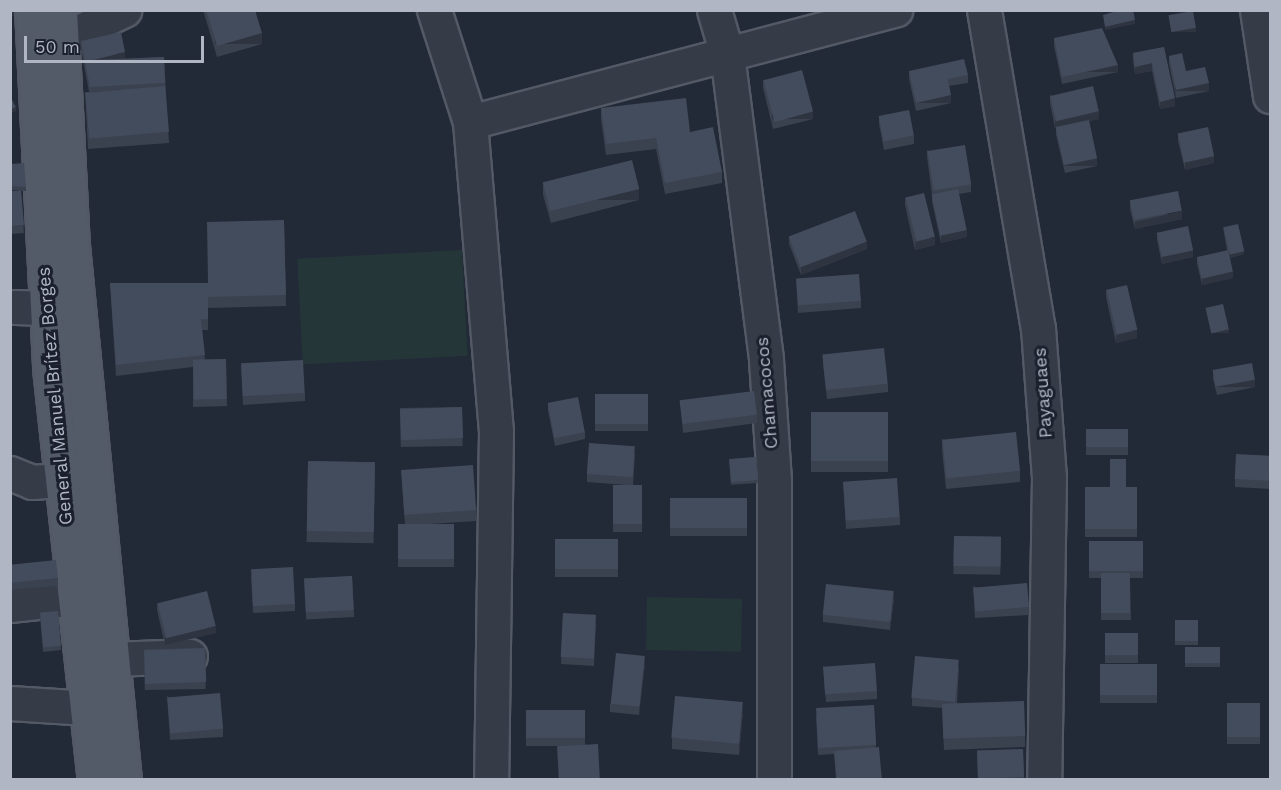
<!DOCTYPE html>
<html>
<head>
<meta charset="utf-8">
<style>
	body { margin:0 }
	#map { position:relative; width:1281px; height:790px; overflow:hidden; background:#222937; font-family:"Work Sans",sans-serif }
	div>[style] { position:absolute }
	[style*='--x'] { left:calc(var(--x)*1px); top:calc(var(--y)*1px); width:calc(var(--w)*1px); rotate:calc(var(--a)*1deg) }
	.green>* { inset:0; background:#253639; transform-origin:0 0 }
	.roads { filter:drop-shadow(2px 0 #535965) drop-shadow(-2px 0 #535965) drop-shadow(0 2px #535965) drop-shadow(0 -2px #535965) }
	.minor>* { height:33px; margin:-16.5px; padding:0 16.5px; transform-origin:16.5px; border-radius:16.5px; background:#353b47 }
	.major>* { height:33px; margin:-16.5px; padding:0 16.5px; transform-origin:16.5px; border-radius:16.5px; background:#535a68 }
	.wall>* { inset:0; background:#3a414f; transform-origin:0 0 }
	.shaded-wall>* { inset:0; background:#2f3540; transform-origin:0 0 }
	.building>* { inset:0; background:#434c5c; transform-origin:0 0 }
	span { translate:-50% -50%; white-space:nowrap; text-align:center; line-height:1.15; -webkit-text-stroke:6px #1b202c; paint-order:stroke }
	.street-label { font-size:18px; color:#b0b6c4 }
	.frame { position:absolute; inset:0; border:12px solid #b0b6c4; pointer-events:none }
	.scale { position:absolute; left:24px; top:36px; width:180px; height:27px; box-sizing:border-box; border:3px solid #b0b6c4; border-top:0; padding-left:8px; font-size:18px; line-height:21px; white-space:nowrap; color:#b0b6c4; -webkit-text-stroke:4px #1b202c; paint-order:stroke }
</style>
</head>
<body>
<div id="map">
	<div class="green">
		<i style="left:462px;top:250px;width:106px;height:165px;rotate:87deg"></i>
		<i style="left:647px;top:597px;width:95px;height:53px;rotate:1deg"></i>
	</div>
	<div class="roads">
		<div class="minor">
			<i style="--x:434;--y:10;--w:118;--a:72.2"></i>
			<i style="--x:470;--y:122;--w:310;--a:85.2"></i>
			<i style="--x:496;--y:431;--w:349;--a:90.8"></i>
			<i style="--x:714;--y:10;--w:46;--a:73.5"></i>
			<i style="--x:727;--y:54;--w:308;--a:82.7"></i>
			<i style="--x:766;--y:360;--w:122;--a:86.2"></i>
			<i style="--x:774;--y:482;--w:298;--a:90"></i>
			<i style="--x:984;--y:10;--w:323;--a:80.4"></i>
			<i style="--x:1038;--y:328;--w:149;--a:85.8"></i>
			<i style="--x:1049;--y:477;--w:303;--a:90.9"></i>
			<i style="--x:1257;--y:10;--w:87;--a:81.4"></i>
			<i style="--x:37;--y:52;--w:97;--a:-25.8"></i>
			<i style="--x:470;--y:122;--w:440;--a:-14.8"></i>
			<i style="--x:15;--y:307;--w:31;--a:2"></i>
			<i style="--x:10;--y:473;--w:24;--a:22"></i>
			<i style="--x:32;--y:482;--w:28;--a:-4"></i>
			<i style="--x:10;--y:605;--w:95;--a:-6.1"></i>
			<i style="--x:112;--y:659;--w:78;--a:-2.2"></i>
			<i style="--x:10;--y:703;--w:78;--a:3.7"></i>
		</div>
		<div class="major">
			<i style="--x:32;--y:10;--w:358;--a:87.1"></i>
			<i style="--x:50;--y:368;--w:414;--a:83.8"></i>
			<i style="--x:60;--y:10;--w:235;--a:87.1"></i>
			<i style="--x:72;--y:245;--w:538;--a:84.45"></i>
		</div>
	</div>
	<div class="wall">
		<i style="clip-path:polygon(203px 10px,255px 10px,262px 44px,217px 57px)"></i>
		<i style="clip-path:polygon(1054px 38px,1118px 72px,1062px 84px,1054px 46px)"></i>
		<i style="clip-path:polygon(81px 41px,125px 59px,164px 57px,169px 143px,88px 149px,85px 92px,89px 92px,81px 49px)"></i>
		<i style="clip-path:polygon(1164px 47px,1175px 106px,1160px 109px,1152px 71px,1135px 74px,1133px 61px,1133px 53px)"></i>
		<i style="clip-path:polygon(1169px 56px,1186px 71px,1209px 91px,1176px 98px,1169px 64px)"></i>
		<i style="clip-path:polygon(909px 71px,968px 75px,968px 83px,949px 86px,951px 103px,916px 111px,909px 79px)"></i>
		<i style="clip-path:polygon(763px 80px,813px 119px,773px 129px,763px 88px)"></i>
		<i style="clip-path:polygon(1050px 95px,1099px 119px,1089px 121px,1097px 166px,1065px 173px,1056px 135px,1056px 128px,1055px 128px,1050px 103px)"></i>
		<i style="clip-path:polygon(601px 108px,690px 132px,722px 172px,722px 183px,665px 194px,656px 149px,606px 155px,601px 120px)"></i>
		<i style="clip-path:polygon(879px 116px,914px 136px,914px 144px,884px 150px,879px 124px)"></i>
		<i style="clip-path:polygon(1178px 133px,1214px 163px,1185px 170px,1178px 141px)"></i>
		<i style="clip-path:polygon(927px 150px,971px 185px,971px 192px,959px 194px,967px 237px,941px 243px,932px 202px,932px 195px,927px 157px)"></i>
		<i style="clip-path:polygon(10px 164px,26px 187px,26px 191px,21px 191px,24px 233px,10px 234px,10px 191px,20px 191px,10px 190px)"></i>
		<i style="clip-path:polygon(543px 184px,639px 200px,551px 223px,543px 195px)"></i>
		<i style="clip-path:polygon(905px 197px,935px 245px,915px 250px,905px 205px)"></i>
		<i style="clip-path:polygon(1130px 201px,1182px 219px,1135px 229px,1130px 209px)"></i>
		<i style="clip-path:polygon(284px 220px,286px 306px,208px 308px,208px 330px,202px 330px,205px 360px,226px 359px,227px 406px,193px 407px,193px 367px,116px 376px,110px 283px,208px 283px)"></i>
		<i style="clip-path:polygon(1223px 227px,1244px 254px,1230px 258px,1233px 278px,1202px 285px,1197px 264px,1197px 257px,1227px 251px)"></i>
		<i style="clip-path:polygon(1157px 233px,1193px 257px,1162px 264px,1157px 240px)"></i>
		<i style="clip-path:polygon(789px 236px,867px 249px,801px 275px,789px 244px)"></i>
		<i style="clip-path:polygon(796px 279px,861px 301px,861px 308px,798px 313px)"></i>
		<i style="clip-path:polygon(1106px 289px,1137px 338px,1116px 343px,1106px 297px)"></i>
		<i style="clip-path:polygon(823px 356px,888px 384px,888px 392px,827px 399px,823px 364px)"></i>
		<i style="clip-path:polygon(241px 364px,305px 393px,305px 401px,243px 405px)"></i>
		<i style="clip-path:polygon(1213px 371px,1255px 387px,1217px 395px,1213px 379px)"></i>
		<i style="left:595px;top:394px;width:53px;height:37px"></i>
		<i style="clip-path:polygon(680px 401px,757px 415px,757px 423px,683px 433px)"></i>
		<i style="clip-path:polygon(548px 403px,585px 432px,585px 439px,555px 446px,548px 411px)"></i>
		<i style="left:462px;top:407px;width:39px;height:62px;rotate:89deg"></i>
		<i style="left:811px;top:412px;width:77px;height:60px"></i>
		<i style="left:1086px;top:429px;width:42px;height:26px"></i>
		<i style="clip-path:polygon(942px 439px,1020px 471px,1020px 482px,946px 489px,942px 450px)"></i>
		<i style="clip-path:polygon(635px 454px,633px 485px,642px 485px,642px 532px,613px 532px,613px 485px,626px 485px,587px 482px,587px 474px)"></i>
		<i style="clip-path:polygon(1270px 456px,1270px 489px,1235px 487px,1235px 479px)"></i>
		<i style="left:756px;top:457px;width:26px;height:27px;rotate:86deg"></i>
		<i style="left:308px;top:461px;width:67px;height:81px;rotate:1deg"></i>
		<i style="clip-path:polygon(401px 470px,476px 510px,476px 521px,430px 524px,454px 524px,454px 567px,398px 567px,398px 524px,405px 524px)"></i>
		<i style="clip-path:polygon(843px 482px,900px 517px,900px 525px,846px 529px)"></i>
		<i style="left:1085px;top:487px;width:52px;height:50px"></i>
		<i style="left:670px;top:498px;width:77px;height:38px"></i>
		<i style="left:954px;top:536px;width:47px;height:38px;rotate:1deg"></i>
		<i style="left:618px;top:539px;width:38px;height:63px;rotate:90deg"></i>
		<i style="clip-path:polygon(1089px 541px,1143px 541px,1143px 578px,1130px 578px,1131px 620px,1101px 620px,1101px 578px,1089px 578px)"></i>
		<i style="clip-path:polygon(10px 564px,58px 578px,58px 586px,10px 590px)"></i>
		<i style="clip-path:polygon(251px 576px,295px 604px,295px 611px,253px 613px)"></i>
		<i style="left:352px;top:576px;width:41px;height:48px;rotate:87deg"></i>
		<i style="clip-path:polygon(973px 586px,1029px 607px,1029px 615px,975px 618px)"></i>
		<i style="clip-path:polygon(894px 599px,890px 630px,823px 622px,823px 615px)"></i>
		<i style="clip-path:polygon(157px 603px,216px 633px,165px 645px,157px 610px)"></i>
		<i style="clip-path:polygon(58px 611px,61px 650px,43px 652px,40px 617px)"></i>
		<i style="clip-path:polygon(563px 613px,596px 623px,594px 666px,561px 664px)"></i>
		<i style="left:1175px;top:620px;width:23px;height:25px"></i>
		<i style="left:1105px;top:633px;width:33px;height:30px"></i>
		<i style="left:1185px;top:647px;width:35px;height:20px"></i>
		<i style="left:205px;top:648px;width:41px;height:61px;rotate:89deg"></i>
		<i style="clip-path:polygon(645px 664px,639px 715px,610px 712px,610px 704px)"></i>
		<i style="left:1157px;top:664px;width:39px;height:57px;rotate:90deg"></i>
		<i style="clip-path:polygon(823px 666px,877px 691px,877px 699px,826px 702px)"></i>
		<i style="clip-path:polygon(959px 667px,957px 703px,1025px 736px,1025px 747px,944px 750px,942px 708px,912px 706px,912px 698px)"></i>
		<i style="clip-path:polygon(167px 696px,223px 729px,223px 737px,170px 740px)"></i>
		<i style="left:1227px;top:703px;width:33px;height:41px"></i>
		<i style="clip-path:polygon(874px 705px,876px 747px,882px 780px,836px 780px,834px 754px,818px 755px,816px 716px)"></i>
		<i style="left:526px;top:710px;width:59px;height:36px"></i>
		<i style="clip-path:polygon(743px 713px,739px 755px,672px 749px,672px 738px)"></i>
		<i style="left:1023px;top:749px;width:31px;height:46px;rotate:88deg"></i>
	</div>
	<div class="shaded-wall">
		<i style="clip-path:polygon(10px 10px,14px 10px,14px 16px,10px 17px)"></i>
		<i style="clip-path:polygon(1181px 10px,1194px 10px,1181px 13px)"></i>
		<i style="clip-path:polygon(1135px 20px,1135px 24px,1105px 30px,1105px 27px)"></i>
		<i style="left:1196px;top:28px;width:4px;height:25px;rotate:90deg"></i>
		<i style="left:262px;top:33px;width:11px;height:47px;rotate:90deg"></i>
		<i style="clip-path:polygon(125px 52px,125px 60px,93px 60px)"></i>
		<i style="clip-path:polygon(1152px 63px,1152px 71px,1135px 74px,1135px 67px)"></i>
		<i style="left:1118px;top:65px;width:7px;height:57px;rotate:90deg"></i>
		<i style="left:1209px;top:83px;width:8px;height:34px;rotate:90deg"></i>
		<i style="left:951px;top:95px;width:8px;height:36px;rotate:90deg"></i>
		<i style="clip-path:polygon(1175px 98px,1175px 106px,1160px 109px,1160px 102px)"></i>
		<i style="clip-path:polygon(16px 107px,16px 111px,10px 114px,10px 110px)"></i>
		<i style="clip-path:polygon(1099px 111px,1099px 119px,1055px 128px,1055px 121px)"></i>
		<i style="left:813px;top:112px;width:7px;height:41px;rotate:90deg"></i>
		<i style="clip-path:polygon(1214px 156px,1214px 163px,1185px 170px,1185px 162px)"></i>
		<i style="left:1097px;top:158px;width:8px;height:33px;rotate:90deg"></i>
		<i style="left:639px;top:189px;width:11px;height:91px;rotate:90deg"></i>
		<i style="clip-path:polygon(1182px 211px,1182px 219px,1135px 229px,1135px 222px)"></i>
		<i style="clip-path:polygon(967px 230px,967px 237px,941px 243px,941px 235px)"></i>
		<i style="clip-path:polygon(935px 237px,935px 245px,915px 250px,915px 242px)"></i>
		<i style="clip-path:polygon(867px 242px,867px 249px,801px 275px,801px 267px)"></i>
		<i style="clip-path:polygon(1193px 250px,1193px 257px,1162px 264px,1162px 256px)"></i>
		<i style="clip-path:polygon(1244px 251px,1244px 254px,1228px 258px,1228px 254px)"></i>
		<i style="clip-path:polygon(1233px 271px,1233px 278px,1202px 285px,1202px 277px)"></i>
		<i style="left:1229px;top:329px;width:4px;height:18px;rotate:90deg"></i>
		<i style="clip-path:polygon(1137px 330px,1137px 338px,1116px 343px,1116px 335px)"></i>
		<i style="left:1255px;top:380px;width:7px;height:39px;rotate:90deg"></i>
		<i style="clip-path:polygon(894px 591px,894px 599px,890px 630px,890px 622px)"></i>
		<i style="clip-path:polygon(216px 626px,216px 633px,165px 645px,165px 637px)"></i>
		<i style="clip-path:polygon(645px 656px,645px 664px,639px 715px,639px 707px)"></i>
		<i style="clip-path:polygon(743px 702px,743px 713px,739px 755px,739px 744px)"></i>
	</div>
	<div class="building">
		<i style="clip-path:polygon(206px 10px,255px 10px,262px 33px,217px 46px)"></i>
		<i style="clip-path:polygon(1117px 10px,1133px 10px,1135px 20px,1105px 27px,1103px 15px,1117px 11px)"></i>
		<i style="left:1193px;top:11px;width:17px;height:25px;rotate:80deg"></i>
		<i style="clip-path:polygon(1102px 28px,1118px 65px,1062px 77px,1054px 38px)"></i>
		<i style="clip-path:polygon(121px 32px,125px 52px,93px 60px,164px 57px,165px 83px,90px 87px,81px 41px)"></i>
		<i style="clip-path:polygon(1164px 47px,1175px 98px,1160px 102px,1152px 63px,1135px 67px,1133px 53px)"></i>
		<i style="clip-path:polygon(1182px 53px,1186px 71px,1205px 67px,1209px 83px,1176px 90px,1169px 56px)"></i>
		<i style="clip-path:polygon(964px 59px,968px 75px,948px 79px,951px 95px,916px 103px,909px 71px)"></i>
		<i style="left:802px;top:70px;width:43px;height:40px;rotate:75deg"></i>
		<i style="left:165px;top:86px;width:46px;height:80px;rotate:85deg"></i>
		<i style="left:1093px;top:86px;width:26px;height:44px;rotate:77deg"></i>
		<i style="clip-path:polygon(10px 96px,16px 107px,10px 110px)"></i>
		<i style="clip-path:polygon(686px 98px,690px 132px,713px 127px,722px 172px,665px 183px,656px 138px,606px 144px,601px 108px)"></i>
		<i style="left:909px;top:110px;width:26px;height:31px;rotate:79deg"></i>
		<i style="left:1089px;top:120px;width:39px;height:34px;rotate:78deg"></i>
		<i style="left:1208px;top:127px;width:30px;height:31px;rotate:78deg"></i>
		<i style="left:965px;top:145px;width:40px;height:38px;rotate:81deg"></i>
		<i style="left:632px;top:160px;width:30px;height:92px;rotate:76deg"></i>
		<i style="clip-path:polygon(24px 163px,26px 187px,10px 186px,10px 164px)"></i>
		<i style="left:958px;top:189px;width:42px;height:27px;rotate:78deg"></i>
		<i style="clip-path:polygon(10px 191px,21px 191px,24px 225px,10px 226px)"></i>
		<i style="left:1178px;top:191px;width:20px;height:49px;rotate:79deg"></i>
		<i style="left:924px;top:193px;width:45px;height:19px;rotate:76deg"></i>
		<i style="left:855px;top:211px;width:33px;height:71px;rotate:69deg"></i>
		<i style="clip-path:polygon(284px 220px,286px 295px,208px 297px,208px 319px,201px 319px,205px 355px,116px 365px,110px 283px,208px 283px,207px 222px)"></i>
		<i style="left:1238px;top:224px;width:28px;height:15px;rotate:77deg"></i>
		<i style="left:1188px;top:226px;width:25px;height:32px;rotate:78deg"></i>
		<i style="left:1228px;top:250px;width:22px;height:32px;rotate:77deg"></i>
		<i style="left:859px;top:274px;width:27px;height:63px;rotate:86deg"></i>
		<i style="left:1127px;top:285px;width:46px;height:21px;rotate:77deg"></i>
		<i style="left:1223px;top:304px;width:26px;height:18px;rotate:77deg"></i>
		<i style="left:884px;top:348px;width:36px;height:62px;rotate:84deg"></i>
		<i style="left:226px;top:359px;width:40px;height:33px;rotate:89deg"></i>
		<i style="left:303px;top:360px;width:33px;height:62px;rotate:87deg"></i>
		<i style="left:1252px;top:363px;width:17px;height:40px;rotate:80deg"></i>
		<i style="left:754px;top:391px;width:24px;height:75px;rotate:83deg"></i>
		<i style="left:595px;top:394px;width:53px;height:30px"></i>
		<i style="left:578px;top:397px;width:36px;height:31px;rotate:79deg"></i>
		<i style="left:462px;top:407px;width:31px;height:62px;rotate:88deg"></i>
		<i style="left:811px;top:412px;width:77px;height:49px"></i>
		<i style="left:1086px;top:429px;width:42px;height:18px"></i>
		<i style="left:1016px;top:432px;width:39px;height:74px;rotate:84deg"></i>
		<i style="left:589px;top:443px;width:46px;height:31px;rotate:4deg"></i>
		<i style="left:1236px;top:454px;width:34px;height:25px;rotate:3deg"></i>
		<i style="left:756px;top:457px;width:23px;height:27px;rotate:85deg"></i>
		<i style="left:1110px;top:459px;width:16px;height:28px"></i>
		<i style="left:308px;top:461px;width:67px;height:70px;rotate:1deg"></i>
		<i style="left:473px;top:465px;width:45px;height:72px;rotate:86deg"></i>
		<i style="left:897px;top:478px;width:39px;height:54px;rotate:86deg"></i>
		<i style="left:613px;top:485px;width:29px;height:39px"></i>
		<i style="left:1085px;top:487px;width:52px;height:42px"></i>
		<i style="left:670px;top:498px;width:77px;height:30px"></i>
		<i style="left:398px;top:524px;width:56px;height:35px"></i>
		<i style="left:954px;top:536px;width:47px;height:30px;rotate:1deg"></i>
		<i style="left:618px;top:539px;width:30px;height:63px;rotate:90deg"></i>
		<i style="left:1089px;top:541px;width:54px;height:30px"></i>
		<i style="left:56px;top:560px;width:18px;height:46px;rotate:84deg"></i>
		<i style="left:293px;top:567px;width:37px;height:42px;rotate:87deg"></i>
		<i style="left:1101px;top:573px;width:29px;height:40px"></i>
		<i style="left:352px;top:576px;width:34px;height:48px;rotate:87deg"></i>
		<i style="left:1027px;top:583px;width:24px;height:54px;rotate:85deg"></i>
		<i style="left:826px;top:584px;width:68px;height:31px;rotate:6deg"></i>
		<i style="left:207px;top:591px;width:36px;height:51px;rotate:76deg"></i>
		<i style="left:58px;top:611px;width:35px;height:18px;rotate:85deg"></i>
		<i style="left:563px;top:613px;width:33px;height:44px;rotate:3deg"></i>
		<i style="left:1175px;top:620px;width:23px;height:21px"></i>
		<i style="left:1105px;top:633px;width:33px;height:22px"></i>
		<i style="left:1185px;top:647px;width:35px;height:16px"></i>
		<i style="left:205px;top:648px;width:34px;height:61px;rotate:88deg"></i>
		<i style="left:616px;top:653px;width:29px;height:51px;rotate:6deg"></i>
		<i style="left:915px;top:656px;width:44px;height:42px;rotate:5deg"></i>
		<i style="left:875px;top:663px;width:28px;height:52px;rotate:86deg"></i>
		<i style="left:1157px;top:664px;width:31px;height:57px;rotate:90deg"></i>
		<i style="left:220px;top:693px;width:36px;height:53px;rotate:85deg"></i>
		<i style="left:675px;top:696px;width:68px;height:42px;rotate:5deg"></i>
		<i style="left:1024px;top:701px;width:35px;height:82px;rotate:88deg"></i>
		<i style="left:1227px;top:703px;width:33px;height:34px"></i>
		<i style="left:874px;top:705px;width:40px;height:58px;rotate:87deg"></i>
		<i style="left:526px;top:710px;width:59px;height:28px"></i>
		<i style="left:598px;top:744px;width:36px;height:41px;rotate:87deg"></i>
		<i style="left:879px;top:747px;width:33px;height:45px;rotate:85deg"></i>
		<i style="left:1023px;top:749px;width:28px;height:46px;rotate:88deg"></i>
	</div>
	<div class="street-label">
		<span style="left:767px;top:393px;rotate:-95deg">Chamacocos</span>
		<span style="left:1043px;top:393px;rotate:-94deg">Payaguaes</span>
		<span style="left:55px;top:396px;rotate:-95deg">General Manuel Brítez Borges</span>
	</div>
	<div class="frame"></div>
	<div class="scale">50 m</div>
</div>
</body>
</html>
